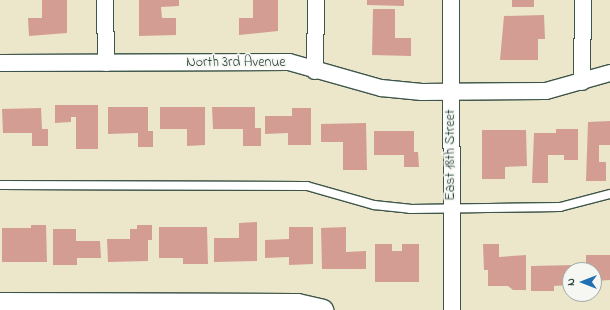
<!DOCTYPE html>
<html>
<head>
<meta charset="utf-8">
<style>
	body { margin:0 }
	#map { position:relative; width:610px; height:310px; overflow:hidden; background:#ece6ca; font-family:"Indie Flower",sans-serif }
	div>[style] { position:absolute }
	[style*='--x'] { left:calc(var(--x)*1px); top:calc(var(--y)*1px); width:calc(var(--w)*1px); rotate:calc(var(--a)*1deg) }
	.building>* { inset:0; background:#d49d94; transform-origin:0 0 }
	.roads { filter:drop-shadow(1px 0 #3e564a) drop-shadow(-1px 0 #3e564a) drop-shadow(0 1px #3e564a) drop-shadow(0 -1px #3e564a) }
	.service>* { height:8px; margin:-4px; padding:0 4px; transform-origin:4px; border-radius:4px; background:#fff }
	.minor>* { height:16px; margin:-8px; padding:0 8px; transform-origin:8px; border-radius:8px; background:#fff }
	.tertiary>* { height:21px; margin:-10.5px; padding:0 10.5px; transform-origin:10.5px; border-radius:10.5px; background:#fff }
	span { translate:-50% -50%; white-space:nowrap; text-align:center; line-height:1.15; -webkit-text-stroke:3.5px #f6f6f2; paint-order:stroke }
	.street-label { font-size:14px; color:#1f3d34 }
	.north { position:absolute; left:562px; top:262px; width:40px; height:40px; box-sizing:border-box; background:#f6f6f2; border:1px solid #a0aca6; border-radius:50%; rotate:270deg; font-size:11px; font-weight:700; line-height:16px; text-align:center; color:#1f3d34 }
	.north::after { content:''; display:block; margin:auto; width:14px; height:18px; background:#1f6fb2; clip-path:polygon(50% 0,100% 100%,50% 72%,0 100%) }
</style>
</head>
<body>
<div id="map">
	<div class="building">
		<i style="clip-path:polygon(42px 0,67px 0,67px 33px,29px 36px,28px 18px,42px 18px)"></i>
		<i style="clip-path:polygon(139px 0,179px 0,179px 6px,161px 7px,162px 18px,176px 18px,176px 35px,139px 36px)"></i>
		<i style="clip-path:polygon(253px 0,278px 0,278px 31px,239px 35px,239px 18px,253px 18px)"></i>
		<i style="clip-path:polygon(367px 0,404px 0,404px 6px,367px 5px)"></i>
		<i style="left:512px;top:0;width:22px;height:7px"></i>
		<i style="clip-path:polygon(373px 9px,395px 9px,395px 38px,411px 38px,411px 56px,372px 55px)"></i>
		<i style="clip-path:polygon(544px 15px,545px 39px,538px 39px,538px 60px,500px 60px,504px 16px)"></i>
		<i style="clip-path:polygon(55px 105px,98px 105px,98px 149px,76px 149px,76px 117px,71px 117px,71px 122px,55px 123px)"></i>
		<i style="clip-path:polygon(108px 107px,148px 107px,148px 131px,153px 131px,153px 147px,138px 147px,138px 133px,108px 134px)"></i>
		<i style="clip-path:polygon(160px 107px,205px 107px,205px 145px,187px 146px,187px 129px,160px 129px)"></i>
		<i style="clip-path:polygon(212px 107px,255px 107px,255px 128px,261px 128px,261px 146px,243px 146px,243px 129px,213px 129px)"></i>
		<i style="clip-path:polygon(41px 108px,42px 129px,48px 129px,48px 146px,32px 146px,32px 133px,3px 133px,2px 109px)"></i>
		<i style="clip-path:polygon(292px 108px,311px 108px,311px 145px,288px 145px,288px 133px,265px 134px,265px 116px,292px 116px)"></i>
		<i style="clip-path:polygon(610px 121px,610px 145px,599px 145px,599px 162px,606px 162px,606px 181px,586px 181px,588px 122px)"></i>
		<i style="clip-path:polygon(366px 123px,367px 170px,343px 170px,343px 142px,321px 142px,321px 124px)"></i>
		<i style="clip-path:polygon(556px 129px,578px 129px,578px 160px,564px 160px,564px 155px,548px 155px,548px 183px,532px 183px,534px 133px,556px 133px)"></i>
		<i style="clip-path:polygon(482px 130px,526px 130px,527px 166px,505px 167px,505px 179px,482px 179px)"></i>
		<i style="clip-path:polygon(374px 131px,414px 131px,414px 152px,418px 152px,419px 167px,404px 167px,404px 155px,374px 155px)"></i>
		<i style="clip-path:polygon(257px 222px,257px 261px,214px 262px,214px 238px,239px 238px,239px 223px)"></i>
		<i style="clip-path:polygon(31px 225px,46px 225px,47px 262px,2px 262px,2px 228px,31px 228px)"></i>
		<i style="clip-path:polygon(137px 225px,152px 225px,152px 240px,148px 240px,148px 261px,108px 262px,107px 239px,130px 239px,130px 229px,137px 229px)"></i>
		<i style="clip-path:polygon(159px 227px,207px 227px,208px 264px,183px 264px,183px 258px,159px 258px)"></i>
		<i style="clip-path:polygon(289px 227px,313px 227px,313px 264px,289px 265px,289px 257px,265px 258px,265px 240px,289px 239px)"></i>
		<i style="clip-path:polygon(346px 227px,346px 252px,366px 251px,366px 269px,322px 269px,321px 228px)"></i>
		<i style="clip-path:polygon(53px 229px,76px 229px,76px 241px,100px 241px,101px 258px,77px 258px,77px 265px,53px 265px)"></i>
		<i style="clip-path:polygon(375px 244px,392px 244px,392px 251px,402px 251px,402px 244px,419px 244px,419px 282px,375px 282px)"></i>
		<i style="clip-path:polygon(483px 244px,499px 244px,499px 257px,526px 255px,526px 290px,513px 290px,508px 286px,488px 286px,488px 270px,484px 270px)"></i>
		<i style="clip-path:polygon(586px 255px,610px 255px,610px 280px,594px 281px,594px 270px,586px 270px)"></i>
		<i style="clip-path:polygon(575px 265px,575px 270px,570px 270px,570px 285px,554px 286px,554px 291px,531px 291px,531px 266px)"></i>
	</div>
	<div class="roads">
		<div class="service">
			<i style="--x:0;--y:185;--w:307;--a:0.2"></i>
			<i style="--x:307;--y:186;--w:70;--a:15.8"></i>
			<i style="--x:374;--y:205;--w:36;--a:6"></i>
			<i style="--x:410;--y:209;--w:150;--a:-0.8"></i>
			<i style="--x:560;--y:207;--w:52;--a:-14.6"></i>
		</div>
		<div class="minor">
			<i style="--x:105;--y:0;--w:63;--a:89.1"></i>
			<i style="--x:451;--y:0;--w:310;--a:89.8"></i>
			<i style="--x:0;--y:63;--w:289;--a:-0.2"></i>
			<i style="--x:289;--y:62;--w:96;--a:15.8"></i>
			<i style="--x:381;--y:88;--w:41;--a:5.6"></i>
			<i style="--x:422;--y:92;--w:124;--a:-0.5"></i>
			<i style="--x:546;--y:91;--w:66;--a:-15.7"></i>
			<i style="--x:315;--y:71;--w:71;--a:-89.2"></i>
			<i style="--x:582;--y:82;--w:82;--a:-89.3"></i>
		</div>
		<div class="tertiary">
			<i style="--x:0;--y:303;--w:297;--a:0.2"></i>
			<i style="--x:297;--y:304;--w:26;--a:13"></i>
		</div>
	</div>
	<div class="street-label">
		<span style="left:236px;top:63px">North 3rd Avenue</span>
		<span style="left:451px;top:155px;rotate:-90deg">East 18th Street</span>
	</div>
	<div class="north">N</div>
</div>
</body>
</html>
